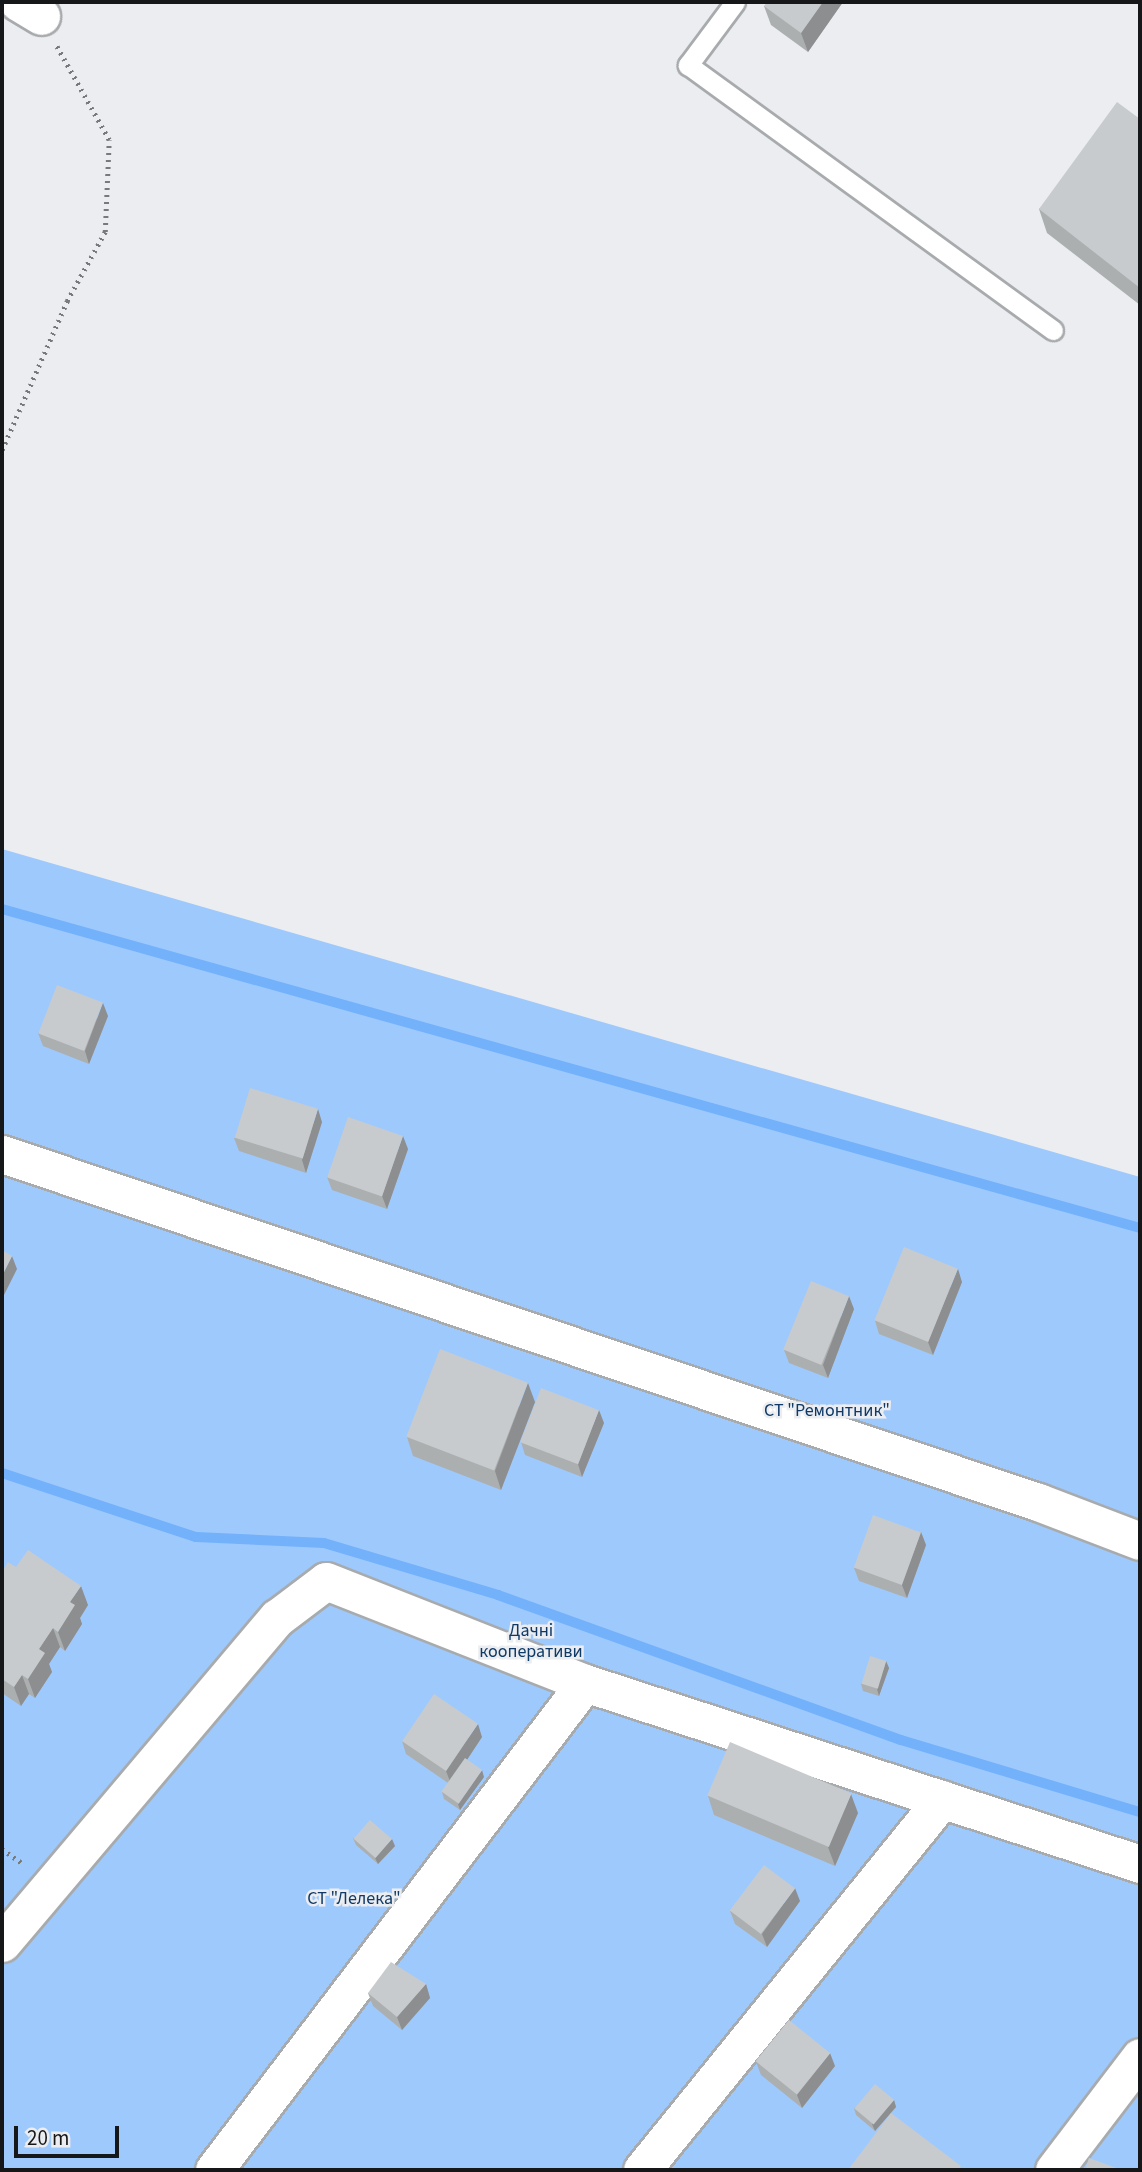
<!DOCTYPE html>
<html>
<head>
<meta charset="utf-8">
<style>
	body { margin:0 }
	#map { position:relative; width:1142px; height:2172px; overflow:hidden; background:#ebedf0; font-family:"Source Sans 3",sans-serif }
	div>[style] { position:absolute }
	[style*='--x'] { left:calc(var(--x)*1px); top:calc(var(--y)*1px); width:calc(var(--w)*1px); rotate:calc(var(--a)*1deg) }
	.green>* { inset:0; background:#9ec9fd }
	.stream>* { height:10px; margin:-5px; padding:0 5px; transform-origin:5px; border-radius:5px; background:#73b1fb }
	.path>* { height:4.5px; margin-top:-2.25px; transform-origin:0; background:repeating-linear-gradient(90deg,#77797b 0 2px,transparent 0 7px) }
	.roads { filter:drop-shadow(2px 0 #a8abad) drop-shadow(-2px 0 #a8abad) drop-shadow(0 2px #a8abad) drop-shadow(0 -2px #a8abad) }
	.lane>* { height:19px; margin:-9.5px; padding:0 9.5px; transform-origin:9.5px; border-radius:9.5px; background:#fff }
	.street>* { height:37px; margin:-18.5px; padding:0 18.5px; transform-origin:18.5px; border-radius:18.5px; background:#fff }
	.wall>* { inset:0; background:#acafb0 }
	.shaded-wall>* { inset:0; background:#8c8e90 }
	.building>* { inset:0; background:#c8cbcd; transform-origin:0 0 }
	span { translate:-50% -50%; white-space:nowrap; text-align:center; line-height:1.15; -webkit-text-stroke:5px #ebedf0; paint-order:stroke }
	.park-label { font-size:18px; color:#0f3a68 }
	.frame { position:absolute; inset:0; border:4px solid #161718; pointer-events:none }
	.scale { position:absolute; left:14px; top:2126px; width:105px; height:32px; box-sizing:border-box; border:4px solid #161718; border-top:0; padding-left:9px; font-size:21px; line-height:24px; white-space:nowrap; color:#161718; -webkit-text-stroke:5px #ebedf0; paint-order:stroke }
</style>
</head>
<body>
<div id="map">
	<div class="green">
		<i style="clip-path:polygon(2px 849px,1140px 1177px,1140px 2170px,2px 2170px)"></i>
	</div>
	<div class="stream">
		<i style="--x:2;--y:909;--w:1182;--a:15.66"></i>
		<i style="--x:2;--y:1473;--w:204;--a:18.3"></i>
		<i style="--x:196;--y:1537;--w:128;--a:2.7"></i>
		<i style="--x:324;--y:1543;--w:182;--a:16.6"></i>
		<i style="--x:498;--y:1595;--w:428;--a:19.8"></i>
		<i style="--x:901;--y:1740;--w:250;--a:16.8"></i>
	</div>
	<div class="path">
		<i style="--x:2;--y:450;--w:163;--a:-66.4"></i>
		<i style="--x:67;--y:301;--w:79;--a:-61.2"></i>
		<i style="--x:105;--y:232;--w:92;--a:-87.5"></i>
		<i style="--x:109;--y:140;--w:109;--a:-119.2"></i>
		<i style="--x:2;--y:1849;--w:24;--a:35"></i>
	</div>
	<div class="roads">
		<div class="lane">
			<i style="--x:735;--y:2;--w:79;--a:126.7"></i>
			<i style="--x:688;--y:65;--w:451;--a:36"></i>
		</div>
		<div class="street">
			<i style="--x:18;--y:2;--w:27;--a:31"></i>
			<i style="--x:2;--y:1154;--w:1093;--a:18.57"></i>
			<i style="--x:1038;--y:1502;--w:109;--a:20.9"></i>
			<i style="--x:2;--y:1943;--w:426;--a:-49.8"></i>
			<i style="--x:277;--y:1618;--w:61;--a:-37.1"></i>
			<i style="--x:326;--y:1581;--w:278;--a:21.5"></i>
			<i style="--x:585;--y:1683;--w:584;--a:18.06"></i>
			<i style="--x:214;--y:2170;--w:612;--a:-52.7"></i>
			<i style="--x:642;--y:2170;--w:477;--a:-51"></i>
			<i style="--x:1054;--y:2170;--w:142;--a:-52.7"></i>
		</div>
	</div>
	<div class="wall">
		<i style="clip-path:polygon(843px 2px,808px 52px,771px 25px,764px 6px)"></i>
		<i style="clip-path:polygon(1140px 119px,1140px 305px,1047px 233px,1039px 209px)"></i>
		<i style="clip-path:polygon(108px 1016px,89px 1064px,43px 1046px,38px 1033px)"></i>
		<i style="clip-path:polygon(322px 1122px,306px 1173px,239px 1151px,234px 1138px)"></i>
		<i style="clip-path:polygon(408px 1149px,387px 1209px,332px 1190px,327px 1177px)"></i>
		<i style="clip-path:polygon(962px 1282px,933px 1355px,879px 1334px,875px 1321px)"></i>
		<i style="clip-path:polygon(854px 1309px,828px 1378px,789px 1363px,784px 1350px)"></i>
		<i style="clip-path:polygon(535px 1402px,501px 1490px,413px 1456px,407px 1437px)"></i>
		<i style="clip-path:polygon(604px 1423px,582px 1477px,525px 1455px,521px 1442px)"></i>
		<i style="clip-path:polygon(921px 1532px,926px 1545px,907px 1598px,859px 1581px,854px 1568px)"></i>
		<i style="clip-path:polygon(16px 1567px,88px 1605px,80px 1618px,82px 1624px,65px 1651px,60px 1647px,49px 1664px,52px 1672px,35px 1698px,29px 1694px,21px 1706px,2px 1693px,2px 1572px)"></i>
		<i style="clip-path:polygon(886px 1661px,889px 1668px,879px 1696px,863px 1691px,861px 1684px)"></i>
		<i style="clip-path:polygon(482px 1737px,467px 1760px,484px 1777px,460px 1810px,444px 1799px,442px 1792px,448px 1783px,406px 1754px,402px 1741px)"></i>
		<i style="clip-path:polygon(708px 1796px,858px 1813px,835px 1866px,714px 1815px)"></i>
		<i style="clip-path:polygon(353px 1838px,395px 1846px,378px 1864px,356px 1845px)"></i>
		<i style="clip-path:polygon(800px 1901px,767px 1947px,735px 1924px,730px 1911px)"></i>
		<i style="clip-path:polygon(426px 1984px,430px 1998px,402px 2030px,373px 2006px,368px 1993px)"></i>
		<i style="clip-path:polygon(756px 2062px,835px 2066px,802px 2108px,761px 2075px)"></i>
		<i style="clip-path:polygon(894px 2100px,896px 2107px,875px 2131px,856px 2115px,854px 2108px)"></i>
	</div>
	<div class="shaded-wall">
		<i style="clip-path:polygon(823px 2px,843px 2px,808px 52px,801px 33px)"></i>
		<i style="clip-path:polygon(103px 1003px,108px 1016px,89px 1064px,85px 1051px)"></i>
		<i style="clip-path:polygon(318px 1109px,322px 1122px,306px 1173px,302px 1160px)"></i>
		<i style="clip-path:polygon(403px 1136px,408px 1149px,387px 1209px,382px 1196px)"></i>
		<i style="clip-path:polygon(12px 1256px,17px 1269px,2px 1299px,2px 1276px)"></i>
		<i style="clip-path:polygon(958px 1269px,962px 1282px,933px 1355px,928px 1342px)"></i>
		<i style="clip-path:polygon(849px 1296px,854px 1309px,828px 1378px,823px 1365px)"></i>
		<i style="clip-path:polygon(528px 1383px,535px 1402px,501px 1490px,495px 1471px)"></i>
		<i style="clip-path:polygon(599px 1410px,604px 1423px,582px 1477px,578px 1464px)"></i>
		<i style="clip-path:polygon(921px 1532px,926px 1545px,907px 1598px,902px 1585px)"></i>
		<i style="clip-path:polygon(81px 1586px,88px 1605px,80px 1618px,82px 1624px,65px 1651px,58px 1632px,70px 1602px)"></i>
		<i style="clip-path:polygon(53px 1628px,60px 1647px,49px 1664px,52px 1672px,35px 1698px,28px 1679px,39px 1649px)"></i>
		<i style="clip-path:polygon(886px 1661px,889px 1668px,879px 1696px,877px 1689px)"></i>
		<i style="clip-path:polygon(22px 1675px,29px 1694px,21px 1706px,14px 1687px)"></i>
		<i style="clip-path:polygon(478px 1724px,482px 1737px,451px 1784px,446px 1771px)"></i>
		<i style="clip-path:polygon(482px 1770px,484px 1777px,460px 1810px,458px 1804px)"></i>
		<i style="clip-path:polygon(851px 1794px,858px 1813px,835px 1866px,828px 1847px)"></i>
		<i style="clip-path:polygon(392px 1839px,395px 1846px,378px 1864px,375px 1858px)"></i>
		<i style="clip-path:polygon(795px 1888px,800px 1901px,767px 1947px,762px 1934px)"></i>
		<i style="clip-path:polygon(426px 1984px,430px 1998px,402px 2030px,397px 2017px)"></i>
		<i style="clip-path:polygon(830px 2053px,835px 2066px,802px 2108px,797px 2095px)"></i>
		<i style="clip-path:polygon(894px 2100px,896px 2107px,875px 2131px,872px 2124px)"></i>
	</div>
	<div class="building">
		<i style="clip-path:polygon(767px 2px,823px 2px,801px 33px,764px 6px)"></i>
		<i style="clip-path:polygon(1117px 102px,1140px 119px,1140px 288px,1039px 209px)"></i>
		<i style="left:57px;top:985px;width:49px;height:52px;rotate:21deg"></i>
		<i style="left:250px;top:1088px;width:71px;height:52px;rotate:17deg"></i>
		<i style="left:348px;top:1117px;width:58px;height:64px;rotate:19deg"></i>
		<i style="left:904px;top:1247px;width:58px;height:79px;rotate:22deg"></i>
		<i style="clip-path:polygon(2px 1250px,12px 1256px,2px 1276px)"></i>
		<i style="left:811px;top:1281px;width:41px;height:74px;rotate:22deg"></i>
		<i style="left:440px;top:1349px;width:94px;height:94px;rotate:21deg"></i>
		<i style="left:541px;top:1388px;width:62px;height:58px;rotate:21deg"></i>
		<i style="left:873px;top:1515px;width:51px;height:56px;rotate:20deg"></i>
		<i style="clip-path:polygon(28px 1550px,81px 1586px,70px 1602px,75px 1605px,58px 1632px,53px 1628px,39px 1649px,45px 1653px,28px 1679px,22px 1675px,14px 1687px,2px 1679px,2px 1572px,8px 1562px,16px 1567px)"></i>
		<i style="left:870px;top:1656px;width:17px;height:29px;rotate:17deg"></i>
		<i style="left:434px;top:1694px;width:53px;height:57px;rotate:34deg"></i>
		<i style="left:730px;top:1742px;width:132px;height:58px;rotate:23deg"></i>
		<i style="left:465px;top:1758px;width:21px;height:41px;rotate:35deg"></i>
		<i style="left:370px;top:1820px;width:29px;height:25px;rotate:41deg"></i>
		<i style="left:764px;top:1865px;width:39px;height:57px;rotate:37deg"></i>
		<i style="clip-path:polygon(391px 1962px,426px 1984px,397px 2017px,368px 1993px)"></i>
		<i style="left:789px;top:2020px;width:53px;height:53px;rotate:39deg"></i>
		<i style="left:875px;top:2084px;width:25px;height:32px;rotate:40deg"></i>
		<i style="clip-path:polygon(891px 2113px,961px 2166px,958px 2170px,848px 2170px)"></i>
		<i style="clip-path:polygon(1089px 2158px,1122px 2170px,1085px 2170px)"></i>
	</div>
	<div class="park-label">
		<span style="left:827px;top:1411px">СТ "Ремонтник"</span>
		<span style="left:531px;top:1642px">Дачні<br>кооперативи</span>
		<span style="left:354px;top:1899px">СТ "Лелека"</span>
	</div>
	<div class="frame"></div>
	<div class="scale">20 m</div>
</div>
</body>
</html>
